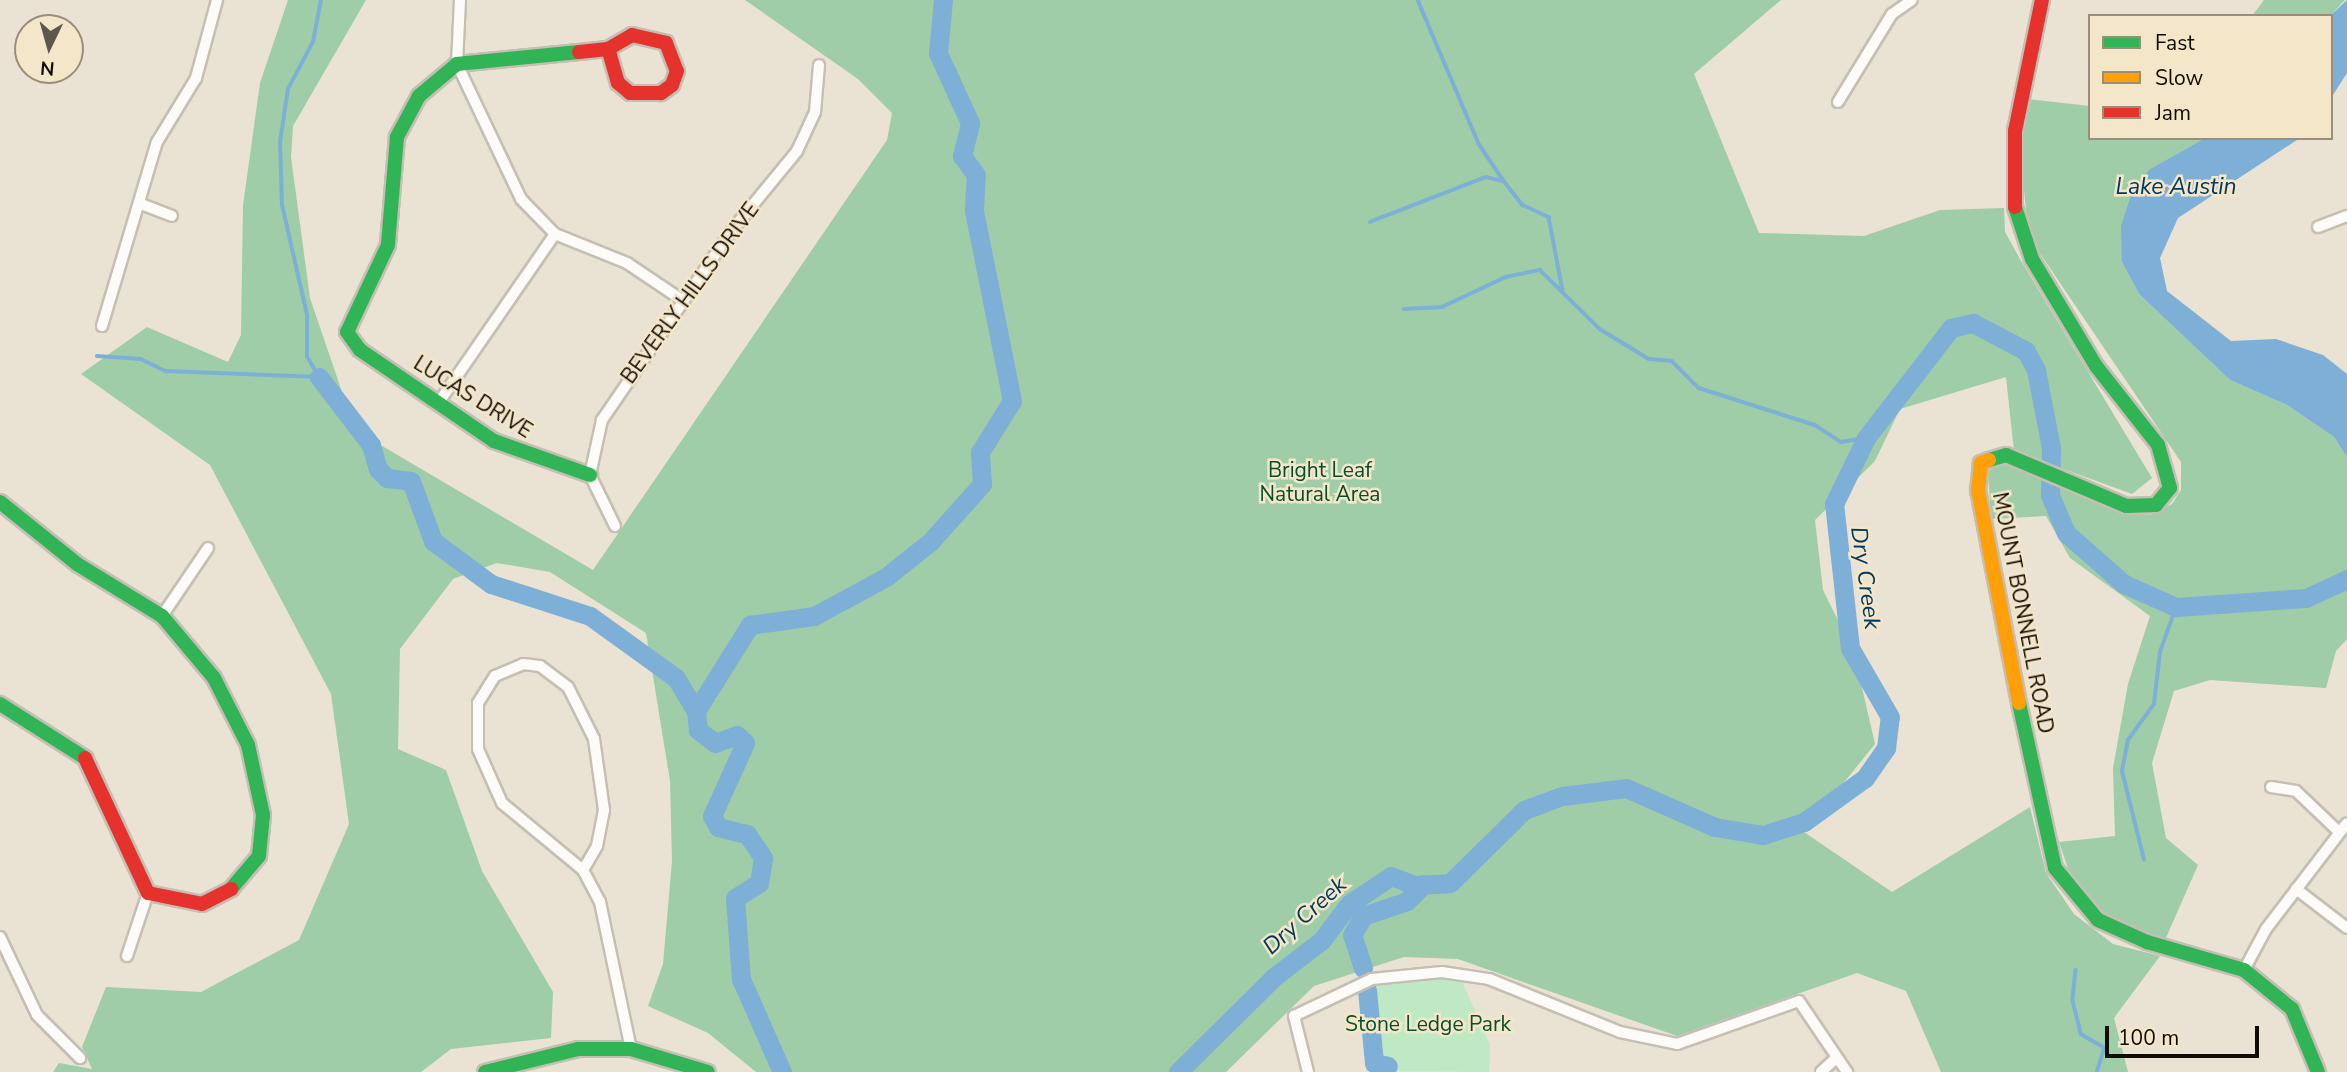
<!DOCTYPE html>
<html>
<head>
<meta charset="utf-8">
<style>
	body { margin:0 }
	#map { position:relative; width:2347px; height:1072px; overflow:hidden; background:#eae2d2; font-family:"Nunito Sans",sans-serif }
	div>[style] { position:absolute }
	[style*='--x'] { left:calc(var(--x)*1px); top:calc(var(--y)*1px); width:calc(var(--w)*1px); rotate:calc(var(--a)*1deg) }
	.green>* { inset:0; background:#bee9c4 }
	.forest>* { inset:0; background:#9fcda8 }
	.water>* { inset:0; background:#7eafd6 }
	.stream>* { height:3.5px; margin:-1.75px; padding:0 1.75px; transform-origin:1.75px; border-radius:1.75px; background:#7eafd6 }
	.river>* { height:19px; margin:-9.5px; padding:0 9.5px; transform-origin:9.5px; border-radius:9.5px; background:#7eafd6 }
	.roads { filter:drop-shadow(2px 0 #c5bfb3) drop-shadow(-2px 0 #c5bfb3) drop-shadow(0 2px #c5bfb3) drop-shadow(0 -2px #c5bfb3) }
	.street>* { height:10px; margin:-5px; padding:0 5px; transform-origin:5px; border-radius:5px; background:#fcfbf8 }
	.fast>* { height:14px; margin:-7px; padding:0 7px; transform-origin:7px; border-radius:7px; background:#30b455 }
	.slow>* { height:14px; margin:-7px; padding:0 7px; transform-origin:7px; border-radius:7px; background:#ff9f0a }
	.jam>* { height:14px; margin:-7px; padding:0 7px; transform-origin:7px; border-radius:7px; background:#e5322d }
	span { translate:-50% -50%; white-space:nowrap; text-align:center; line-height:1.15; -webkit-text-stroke:5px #f4e6c8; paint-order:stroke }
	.street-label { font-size:21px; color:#100b03 }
	.park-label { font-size:21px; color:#064f2d }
	.water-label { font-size:23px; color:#003a62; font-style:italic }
	.legend { position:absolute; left:2088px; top:14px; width:245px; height:126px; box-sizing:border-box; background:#f4e6c8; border:2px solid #998e79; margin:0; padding:9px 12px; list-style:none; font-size:21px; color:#100b03 }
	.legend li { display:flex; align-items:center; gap:14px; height:35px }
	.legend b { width:35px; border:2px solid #998e79 }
	.north { position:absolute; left:14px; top:14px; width:70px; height:70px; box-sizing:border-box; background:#f4e6c8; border:2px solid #998e79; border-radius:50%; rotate:185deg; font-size:19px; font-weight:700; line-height:28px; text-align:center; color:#100b03 }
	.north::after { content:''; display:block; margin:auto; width:24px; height:32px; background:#5c564b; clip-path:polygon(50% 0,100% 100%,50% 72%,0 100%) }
	.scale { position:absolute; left:2105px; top:1026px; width:154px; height:32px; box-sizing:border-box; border:4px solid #100b03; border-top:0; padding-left:9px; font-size:21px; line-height:24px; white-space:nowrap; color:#100b03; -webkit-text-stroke:5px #f4e6c8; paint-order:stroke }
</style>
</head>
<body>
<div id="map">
	<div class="green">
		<i style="clip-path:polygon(1413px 977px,1461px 979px,1490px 1045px,1489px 1072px,1366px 1071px,1373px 983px)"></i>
	</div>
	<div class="forest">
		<i style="clip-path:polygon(288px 0,366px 0,293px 126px,291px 157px,310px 298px,355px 430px,593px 570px,887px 140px,892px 113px,858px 79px,745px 0,1781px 0,1694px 74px,1759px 233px,1864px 236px,1940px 210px,2004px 208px,2005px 232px,2020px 259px,2152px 478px,2132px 494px,2014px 451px,2006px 377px,1900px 409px,1875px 461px,1815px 520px,1823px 590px,1854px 653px,1875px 744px,1804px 832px,1892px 892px,2030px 807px,2046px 873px,2074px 914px,2113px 944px,2160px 956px,2114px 1018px,2128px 1072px,1941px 1072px,1906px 991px,1857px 973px,1677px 1036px,1458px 959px,1404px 957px,1314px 986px,1226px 1072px,756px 1072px,708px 1033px,648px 1006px,663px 964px,672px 861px,670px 781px,646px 633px,550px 572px,497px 563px,453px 579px,400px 649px,398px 749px,446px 770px,482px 871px,553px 992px,551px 1038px,451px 1049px,421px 1072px,53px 1072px,59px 1063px,92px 1069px,82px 1047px,106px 987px,201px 992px,299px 940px,349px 824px,331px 694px,210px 465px,81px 374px,147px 327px,228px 362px,241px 335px,243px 205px,260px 83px)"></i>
		<i style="clip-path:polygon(2264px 0,2345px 0,2330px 16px,2252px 16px)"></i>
		<i style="clip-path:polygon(2028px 99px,2090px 106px,2090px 138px,2205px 138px,2150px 169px,2122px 262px,2139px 294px,2230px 380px,2287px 405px,2334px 437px,2347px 457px,2347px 639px,2336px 651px,2326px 688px,2210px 680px,2174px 691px,2152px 763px,2166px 838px,2198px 865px,2165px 940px,2098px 912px,2074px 886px,2059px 842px,2115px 836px,2113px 768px,2128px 684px,2150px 616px,2070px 558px,2046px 516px,1991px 519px,1988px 472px,2000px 463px,2127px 513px,2150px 515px,2172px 504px,2181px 490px,2181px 462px,2029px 237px,2020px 153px)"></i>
	</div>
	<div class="water">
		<i style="clip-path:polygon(2347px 0,2347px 73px,2331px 98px,2330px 16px)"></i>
		<i style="clip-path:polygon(2205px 138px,2300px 138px,2178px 218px,2160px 258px,2167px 291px,2231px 341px,2276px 339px,2323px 355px,2347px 374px,2347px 457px,2334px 437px,2287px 405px,2230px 380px,2139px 294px,2122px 262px,2121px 226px,2133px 189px,2150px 169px)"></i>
	</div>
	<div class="stream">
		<i style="--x:1418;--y:0;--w:156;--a:67"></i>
		<i style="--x:1479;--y:144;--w:45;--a:56"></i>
		<i style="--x:1370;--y:222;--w:124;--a:-21.2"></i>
		<i style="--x:1486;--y:177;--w:18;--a:13"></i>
		<i style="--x:1504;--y:181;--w:31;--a:52"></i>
		<i style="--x:1523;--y:205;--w:29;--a:25"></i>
		<i style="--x:1549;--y:217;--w:75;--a:79.3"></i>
		<i style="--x:1404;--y:309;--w:38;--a:-3"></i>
		<i style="--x:1442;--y:307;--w:71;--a:-25.1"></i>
		<i style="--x:1506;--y:277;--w:35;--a:-12"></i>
		<i style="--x:1540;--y:270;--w:84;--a:44.5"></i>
		<i style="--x:1600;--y:329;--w:57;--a:31.5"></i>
		<i style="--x:1649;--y:359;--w:23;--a:5"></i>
		<i style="--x:1672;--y:361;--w:38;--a:45"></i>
		<i style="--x:1699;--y:388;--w:122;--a:17.7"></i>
		<i style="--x:1815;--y:425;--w:31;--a:33"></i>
		<i style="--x:1841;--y:442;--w:25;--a:-9"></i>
		<i style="--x:97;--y:356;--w:44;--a:3.9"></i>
		<i style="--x:141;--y:359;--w:28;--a:26"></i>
		<i style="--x:166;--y:371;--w:153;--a:2.2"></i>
		<i style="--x:319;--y:377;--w:23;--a:-121"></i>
		<i style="--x:307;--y:357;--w:42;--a:-90"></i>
		<i style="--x:307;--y:315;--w:113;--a:-102.8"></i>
		<i style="--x:282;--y:205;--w:63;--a:-91.8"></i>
		<i style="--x:280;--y:142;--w:54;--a:-81.4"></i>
		<i style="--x:288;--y:89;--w:53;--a:-62"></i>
		<i style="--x:313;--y:42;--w:43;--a:-79.2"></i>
		<i style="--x:2144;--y:860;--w:92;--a:-103.9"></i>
		<i style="--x:2122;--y:771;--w:32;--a:-79"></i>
		<i style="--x:2128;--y:740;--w:44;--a:-54.2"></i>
		<i style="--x:2154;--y:704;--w:52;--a:-83.4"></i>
		<i style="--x:2160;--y:652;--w:48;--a:-70.4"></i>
		<i style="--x:2076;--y:970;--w:31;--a:96"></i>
		<i style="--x:2073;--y:1001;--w:34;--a:76"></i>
		<i style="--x:2081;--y:1034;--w:28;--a:30"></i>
		<i style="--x:2105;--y:1048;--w:25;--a:108"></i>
	</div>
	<div class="river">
		<i style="--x:319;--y:377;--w:86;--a:52.6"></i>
		<i style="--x:371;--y:445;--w:25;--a:74"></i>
		<i style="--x:378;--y:469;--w:13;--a:45"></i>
		<i style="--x:387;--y:478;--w:24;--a:7"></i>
		<i style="--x:411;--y:481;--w:64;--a:69.9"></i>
		<i style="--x:433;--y:541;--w:72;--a:36.6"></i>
		<i style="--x:491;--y:584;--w:104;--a:17.9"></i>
		<i style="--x:590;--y:616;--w:106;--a:35.8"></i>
		<i style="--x:676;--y:678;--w:39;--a:59"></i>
		<i style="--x:696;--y:711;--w:19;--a:84"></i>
		<i style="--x:698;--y:730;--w:21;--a:37"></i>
		<i style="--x:715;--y:743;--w:23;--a:-20"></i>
		<i style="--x:737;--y:735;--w:11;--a:45"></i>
		<i style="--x:745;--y:743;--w:80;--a:114.3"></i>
		<i style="--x:712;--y:816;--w:13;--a:61"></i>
		<i style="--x:718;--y:827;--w:30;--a:14"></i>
		<i style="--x:747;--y:834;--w:29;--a:56"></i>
		<i style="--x:763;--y:858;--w:25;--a:99"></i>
		<i style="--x:759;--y:883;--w:28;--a:148"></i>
		<i style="--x:735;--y:898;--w:81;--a:85.8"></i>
		<i style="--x:741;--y:979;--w:102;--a:66.2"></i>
		<i style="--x:696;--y:711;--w:102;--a:-57.9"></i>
		<i style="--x:750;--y:625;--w:65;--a:-8"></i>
		<i style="--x:814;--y:616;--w:82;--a:-28.4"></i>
		<i style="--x:886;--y:577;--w:56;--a:-38.5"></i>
		<i style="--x:930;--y:542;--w:78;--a:-48.1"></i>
		<i style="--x:982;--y:484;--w:32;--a:-94"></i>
		<i style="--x:980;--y:452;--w:60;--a:-57.9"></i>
		<i style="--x:1012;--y:401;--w:195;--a:-101.3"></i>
		<i style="--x:974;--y:210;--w:35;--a:-87"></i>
		<i style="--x:976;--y:175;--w:24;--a:-126"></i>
		<i style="--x:962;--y:156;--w:34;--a:-76"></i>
		<i style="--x:970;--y:123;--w:77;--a:-114.6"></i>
		<i style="--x:938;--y:53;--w:53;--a:-84.6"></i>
		<i style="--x:1363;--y:968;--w:35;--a:-108"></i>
		<i style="--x:1352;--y:935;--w:22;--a:-60"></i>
		<i style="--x:1363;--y:916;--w:46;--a:-18.8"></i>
		<i style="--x:1407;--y:901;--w:24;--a:-45"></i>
		<i style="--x:1367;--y:990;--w:73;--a:84.5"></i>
		<i style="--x:1374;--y:1063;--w:14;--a:12"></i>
		<i style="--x:1178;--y:1072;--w:135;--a:-44.7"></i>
		<i style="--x:1274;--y:977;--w:61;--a:-37.6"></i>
		<i style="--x:1322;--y:940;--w:45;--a:-53.1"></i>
		<i style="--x:1349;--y:904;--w:50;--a:-33.7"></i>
		<i style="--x:1391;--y:876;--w:26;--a:21"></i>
		<i style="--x:1415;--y:885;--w:35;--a:-3"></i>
		<i style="--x:1450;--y:883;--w:104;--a:-44.6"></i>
		<i style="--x:1524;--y:810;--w:40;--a:-20.2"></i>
		<i style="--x:1562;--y:796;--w:64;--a:-7.1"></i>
		<i style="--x:1626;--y:788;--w:97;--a:23.7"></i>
		<i style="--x:1715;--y:827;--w:49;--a:9.5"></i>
		<i style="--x:1763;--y:835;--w:43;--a:-17.6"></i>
		<i style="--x:1804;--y:822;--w:75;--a:-35.8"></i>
		<i style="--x:1865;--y:778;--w:37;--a:-55"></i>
		<i style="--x:1886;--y:748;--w:31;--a:-83"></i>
		<i style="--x:1890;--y:717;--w:80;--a:-120.1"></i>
		<i style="--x:1850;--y:648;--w:145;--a:-96.3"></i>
		<i style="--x:1834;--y:504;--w:73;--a:-64.1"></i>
		<i style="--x:1866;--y:438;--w:139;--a:-52.3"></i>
		<i style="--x:1951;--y:328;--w:23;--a:-13"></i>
		<i style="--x:1973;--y:323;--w:60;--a:27.8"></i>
		<i style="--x:2026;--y:351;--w:21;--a:62"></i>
		<i style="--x:2036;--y:370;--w:79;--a:79.1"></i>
		<i style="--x:2051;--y:448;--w:47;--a:91.2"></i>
		<i style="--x:2050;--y:495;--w:41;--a:67.2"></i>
		<i style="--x:2066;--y:533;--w:77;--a:41.3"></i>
		<i style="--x:2124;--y:584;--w:57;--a:23.9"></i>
		<i style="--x:2176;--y:607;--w:130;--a:-4"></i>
		<i style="--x:2306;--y:598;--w:45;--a:-24.9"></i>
	</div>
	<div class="roads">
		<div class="street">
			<i style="--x:460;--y:0;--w:64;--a:92.7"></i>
			<i style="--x:457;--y:64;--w:149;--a:64.6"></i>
			<i style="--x:521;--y:199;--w:49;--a:45.8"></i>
			<i style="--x:555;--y:234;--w:78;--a:21.9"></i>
			<i style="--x:627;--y:263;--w:66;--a:33.9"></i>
			<i style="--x:1838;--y:102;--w:103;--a:-58.5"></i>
			<i style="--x:1892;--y:14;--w:24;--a:-35"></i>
			<i style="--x:141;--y:204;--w:33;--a:21"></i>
			<i style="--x:2318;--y:227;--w:31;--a:-21"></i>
			<i style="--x:102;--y:326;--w:192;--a:-73.4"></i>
			<i style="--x:157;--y:142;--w:75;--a:-58.6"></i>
			<i style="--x:196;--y:78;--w:81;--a:-74.9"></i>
			<i style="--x:439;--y:402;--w:204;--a:-55.4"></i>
			<i style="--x:615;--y:526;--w:57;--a:-116.1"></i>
			<i style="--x:590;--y:475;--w:56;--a:-77.7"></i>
			<i style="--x:602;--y:420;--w:232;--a:-55.6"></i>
			<i style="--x:733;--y:229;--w:101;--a:-50.6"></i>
			<i style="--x:797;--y:151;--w:43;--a:-65.2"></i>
			<i style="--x:815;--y:112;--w:47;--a:-85.1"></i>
			<i style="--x:162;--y:616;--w:82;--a:-55.9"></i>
			<i style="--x:523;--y:664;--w:17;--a:7"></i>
			<i style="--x:540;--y:666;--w:35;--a:37"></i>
			<i style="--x:568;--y:687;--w:58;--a:63.4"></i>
			<i style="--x:594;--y:739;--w:72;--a:82"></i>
			<i style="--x:604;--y:810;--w:37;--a:101"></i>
			<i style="--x:597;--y:846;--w:28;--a:120"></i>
			<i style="--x:583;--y:870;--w:105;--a:-140.4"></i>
			<i style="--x:502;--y:803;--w:59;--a:-114"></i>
			<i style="--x:478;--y:749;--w:46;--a:-90"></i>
			<i style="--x:478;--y:703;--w:32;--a:-58"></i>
			<i style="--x:495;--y:676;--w:30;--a:-23"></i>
			<i style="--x:2271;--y:787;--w:25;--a:9"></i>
			<i style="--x:2296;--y:791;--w:58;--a:43.6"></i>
			<i style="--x:583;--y:870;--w:36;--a:62"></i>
			<i style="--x:600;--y:902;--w:150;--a:78.1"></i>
			<i style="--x:2296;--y:889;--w:64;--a:37.4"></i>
			<i style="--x:0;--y:937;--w:86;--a:64.6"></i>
			<i style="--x:37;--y:1015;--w:61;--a:45"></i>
			<i style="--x:127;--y:956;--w:66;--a:-71.6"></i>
			<i style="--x:2244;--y:970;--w:47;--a:-61.8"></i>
			<i style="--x:2266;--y:929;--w:133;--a:-52.6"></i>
			<i style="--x:1308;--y:1072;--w:58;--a:-104"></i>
			<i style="--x:1294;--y:1016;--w:86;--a:-25.4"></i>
			<i style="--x:1372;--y:979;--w:70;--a:-5.7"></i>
			<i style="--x:1442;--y:972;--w:48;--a:8.5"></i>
			<i style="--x:1489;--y:979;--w:141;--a:22"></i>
			<i style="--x:1620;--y:1032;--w:58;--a:11.9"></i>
			<i style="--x:1677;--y:1044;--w:129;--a:-19.4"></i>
			<i style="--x:1799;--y:1001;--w:86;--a:55.9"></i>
			<i style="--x:1821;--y:1072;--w:18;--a:-43"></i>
		</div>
		<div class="fast">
			<i style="--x:579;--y:52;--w:123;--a:174.4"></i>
			<i style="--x:457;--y:64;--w:50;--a:139.9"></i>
			<i style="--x:419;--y:96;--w:47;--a:118.2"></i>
			<i style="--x:397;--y:137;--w:108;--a:94.8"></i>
			<i style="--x:388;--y:245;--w:96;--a:115.2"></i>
			<i style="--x:347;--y:332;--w:22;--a:54"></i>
			<i style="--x:360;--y:350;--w:162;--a:34.2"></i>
			<i style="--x:494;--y:441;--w:102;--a:19.5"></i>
			<i style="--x:1989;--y:460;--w:18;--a:-16"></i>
			<i style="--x:2006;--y:455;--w:130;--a:23"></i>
			<i style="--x:2126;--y:506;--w:30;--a:-2"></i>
			<i style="--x:2156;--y:505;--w:22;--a:-51"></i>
			<i style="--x:2170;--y:488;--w:45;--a:-105.6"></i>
			<i style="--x:2158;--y:445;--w:100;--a:-128.1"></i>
			<i style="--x:2096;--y:366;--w:125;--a:-120.9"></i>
			<i style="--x:2032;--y:259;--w:55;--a:-108.1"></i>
			<i style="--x:0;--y:502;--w:99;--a:38.8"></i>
			<i style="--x:77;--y:564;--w:100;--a:31.5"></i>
			<i style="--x:162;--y:616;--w:81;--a:50"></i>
			<i style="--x:214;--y:678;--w:75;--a:63.1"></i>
			<i style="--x:248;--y:745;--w:72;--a:77.9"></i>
			<i style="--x:263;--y:815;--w:41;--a:95.6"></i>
			<i style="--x:259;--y:856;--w:43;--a:130.3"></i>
			<i style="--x:2019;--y:703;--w:169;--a:77.7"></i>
			<i style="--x:2055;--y:868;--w:67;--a:50.4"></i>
			<i style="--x:2098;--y:920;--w:54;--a:24.2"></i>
			<i style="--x:2147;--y:942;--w:101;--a:16.1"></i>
			<i style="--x:2244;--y:970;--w:62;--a:39.1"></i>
			<i style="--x:2292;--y:1009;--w:68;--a:67.6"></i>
			<i style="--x:0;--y:704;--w:101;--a:32.4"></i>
			<i style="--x:485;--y:1072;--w:96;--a:-13.9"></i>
			<i style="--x:578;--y:1049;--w:53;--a:0"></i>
			<i style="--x:631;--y:1049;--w:80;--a:16.6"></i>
		</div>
		<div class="slow">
			<i style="--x:1989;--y:460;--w:9;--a:159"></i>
			<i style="--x:1981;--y:463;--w:27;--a:96"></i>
			<i style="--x:1978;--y:490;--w:217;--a:79.1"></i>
		</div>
		<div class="jam">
			<i style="--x:579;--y:52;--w:29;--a:-6"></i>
			<i style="--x:608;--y:49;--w:28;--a:-30"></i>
			<i style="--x:632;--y:35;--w:35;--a:13"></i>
			<i style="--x:666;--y:43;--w:30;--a:69"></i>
			<i style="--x:677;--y:71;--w:15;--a:110"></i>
			<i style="--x:672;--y:85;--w:14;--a:144"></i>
			<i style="--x:661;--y:93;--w:31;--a:180"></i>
			<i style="--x:630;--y:93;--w:16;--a:-140"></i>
			<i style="--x:618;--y:83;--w:35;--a:-106"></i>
			<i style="--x:2015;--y:207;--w:76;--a:-90"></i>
			<i style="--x:2015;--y:131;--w:134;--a:-78.4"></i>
			<i style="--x:85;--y:758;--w:149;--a:65"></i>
			<i style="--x:148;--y:893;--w:55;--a:11.5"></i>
			<i style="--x:202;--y:904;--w:33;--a:-27"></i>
		</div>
	</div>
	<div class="street-label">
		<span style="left:690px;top:293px;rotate:-54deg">BEVERLY HILLS DRIVE</span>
		<span style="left:473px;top:397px;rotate:32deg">LUCAS DRIVE</span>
		<span style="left:2023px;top:613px;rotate:79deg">MOUNT BONNELL ROAD</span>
	</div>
	<div class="park-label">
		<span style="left:1320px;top:482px">Bright Leaf<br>Natural Area</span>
		<span style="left:1428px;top:1024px">Stone Ledge Park</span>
	</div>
	<div class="water-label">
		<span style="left:2176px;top:187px">Lake Austin</span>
		<span style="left:1865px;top:578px;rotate:82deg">Dry Creek</span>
		<span style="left:1305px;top:916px;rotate:-42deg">Dry Creek</span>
	</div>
	<ul class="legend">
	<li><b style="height:9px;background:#30b455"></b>Fast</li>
	<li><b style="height:9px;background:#ff9f0a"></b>Slow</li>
	<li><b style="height:9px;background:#e5322d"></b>Jam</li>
	</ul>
	<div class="north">N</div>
	<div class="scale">100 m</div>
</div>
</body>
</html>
